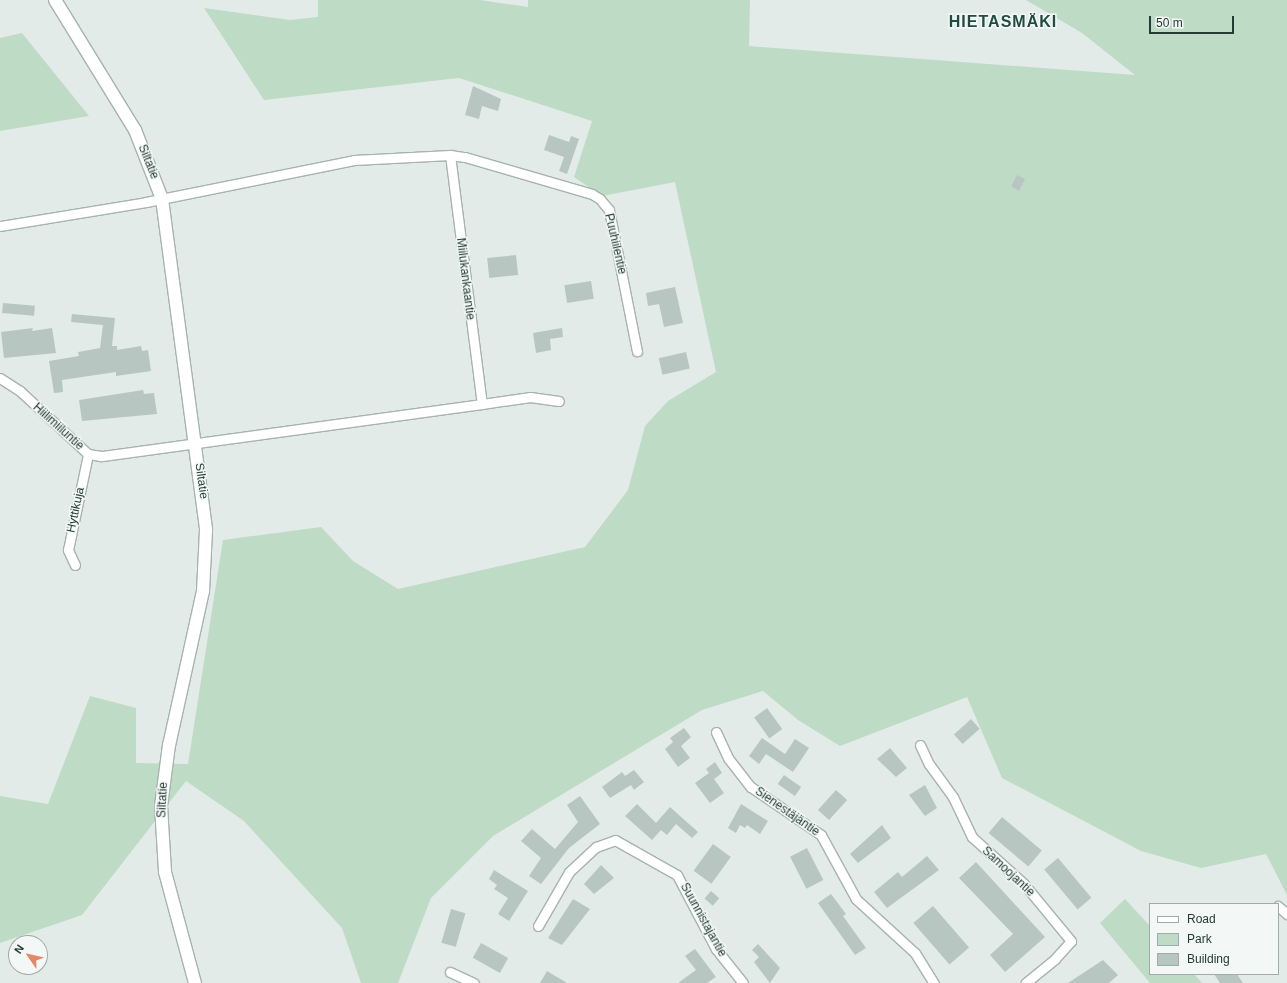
<!DOCTYPE html>
<html>
<head>
<meta charset="utf-8">
<style>
	body { margin:0 }
	#map { position:relative; width:1287px; height:983px; overflow:hidden; background:#e3ebe8; font-family:Helvetica,sans-serif }
	div>[style] { position:absolute }
	[style*='--x'] { left:calc(var(--x)*1px); top:calc(var(--y)*1px); width:calc(var(--w)*1px); rotate:calc(var(--a)*1deg) }
	.green>* { inset:0; background:#bedbc6 }
	.building>* { inset:0; background:#b8c6c1; transform-origin:0 0 }
	.roads { filter:drop-shadow(1px 0 #a6b3af) drop-shadow(-1px 0 #a6b3af) drop-shadow(0 1px #a6b3af) drop-shadow(0 -1px #a6b3af) }
	.street>* { height:9px; margin:-4.5px; padding:0 4.5px; transform-origin:4.5px; border-radius:4.5px; background:#fff }
	.secondary>* { height:12px; margin:-6px; padding:0 6px; transform-origin:6px; border-radius:6px; background:#fff }
	span { translate:-50% -50%; white-space:nowrap; text-align:center; line-height:1.15; -webkit-text-stroke:3px #f3f8f6; paint-order:stroke }
	.street-label { font-size:12px; color:#243b35 }
	.district-label { font-size:16px; color:#224b42; font-weight:700; letter-spacing:1px }
	.legend { position:absolute; left:1149px; top:903px; width:130px; height:72px; box-sizing:border-box; background:#f3f8f6; border:1px solid #a0aca9; margin:0; padding:5px 7px; list-style:none; font-size:12px; color:#243b35 }
	.legend li { display:flex; align-items:center; gap:8px; height:20px }
	.legend b { width:20px; border:1px solid #a0aca9 }
	.north { position:absolute; left:8px; top:935px; width:40px; height:40px; box-sizing:border-box; background:#f3f8f6; border:1px solid #a0aca9; border-radius:50%; rotate:304deg; font-size:11px; font-weight:700; line-height:16px; text-align:center; color:#243b35 }
	.north::after { content:''; display:block; margin:auto; width:14px; height:18px; background:#e58867; clip-path:polygon(50% 0,100% 100%,50% 72%,0 100%) }
	.scale { position:absolute; left:1149px; top:16px; width:85px; height:18px; box-sizing:border-box; border:2px solid #243b35; border-top:0; padding-left:5px; font-size:12px; line-height:14px; white-space:nowrap; color:#243b35; -webkit-text-stroke:3px #f3f8f6; paint-order:stroke }
</style>
</head>
<body>
<div id="map">
	<div class="green">
		<i style="clip-path:polygon(318px 0,480px 0,528px 7px,528px 0,750px 0,749px 46px,1135px 75px,1082px 33px,1026px 0,1287px 0,1287px 895px,1266px 854px,1201px 868px,1141px 851px,1002px 778px,967px 697px,840px 746px,798px 720px,763px 691px,702px 710px,493px 836px,431px 898px,398px 983px,361px 983px,342px 928px,244px 821px,186px 781px,82px 915px,0 943px,0 796px,48px 804px,90px 696px,136px 708px,136px 763px,188px 764px,223px 540px,321px 527px,353px 561px,398px 589px,585px 547px,628px 490px,645px 426px,668px 401px,716px 372px,675px 182px,602px 196px,574px 177px,592px 121px,459px 78px,264px 100px,204px 8px,290px 20px,318px 17px)"></i>
		<i style="clip-path:polygon(22px 33px,89px 116px,0 131px,0 38px)"></i>
		<i style="clip-path:polygon(1125px 899px,1150px 926px,1150px 974px,1194px 974px,1202px 983px,1150px 983px,1100px 923px)"></i>
	</div>
	<div class="building">
		<i style="clip-path:polygon(473px 86px,501px 99px,498px 111px,482px 106px,479px 119px,465px 115px)"></i>
		<i style="clip-path:polygon(549px 135px,569px 142px,571px 136px,579px 139px,567px 174px,559px 171px,564px 157px,544px 150px)"></i>
		<i style="left:1017px;top:175px;width:9px;height:13px;rotate:27deg"></i>
		<i style="left:516px;top:255px;width:20px;height:29px;rotate:84deg"></i>
		<i style="left:591px;top:281px;width:18px;height:27px;rotate:81deg"></i>
		<i style="clip-path:polygon(675px 287px,683px 323px,664px 327px,659px 304px,648px 306px,646px 293px)"></i>
		<i style="left:3px;top:303px;width:32px;height:10px;rotate:5deg"></i>
		<i style="clip-path:polygon(72px 314px,115px 318px,112px 346px,117px 346px,117px 350px,141px 346px,142px 351px,148px 350px,151px 371px,116px 376px,116px 372px,62px 380px,63px 392px,54px 393px,49px 361px,79px 356px,78px 352px,100px 348px,103px 325px,71px 322px)"></i>
		<i style="clip-path:polygon(33px 328px,32px 331px,52px 328px,56px 353px,4px 358px,1px 332px)"></i>
		<i style="clip-path:polygon(562px 328px,563px 337px,550px 339px,551px 350px,536px 353px,533px 333px)"></i>
		<i style="left:686px;top:352px;width:17px;height:28px;rotate:77deg"></i>
		<i style="clip-path:polygon(143px 390px,144px 394px,154px 393px,157px 414px,82px 421px,79px 400px)"></i>
		<i style="left:767px;top:708px;width:26px;height:16px;rotate:54deg"></i>
		<i style="left:971px;top:719px;width:13px;height:23px;rotate:48deg"></i>
		<i style="clip-path:polygon(684px 728px,691px 737px,681px 746px,690px 758px,678px 767px,665px 749px,673px 742px,670px 738px)"></i>
		<i style="clip-path:polygon(762px 738px,785px 754px,795px 739px,809px 748px,793px 772px,766px 754px,759px 764px,749px 756px)"></i>
		<i style="clip-path:polygon(890px 748px,907px 768px,896px 777px,877px 759px)"></i>
		<i style="clip-path:polygon(715px 762px,722px 773px,714px 779px,724px 793px,710px 803px,695px 783px,709px 773px,706px 769px)"></i>
		<i style="clip-path:polygon(634px 770px,644px 782px,634px 790px,631px 785px,610px 798px,602px 787px,622px 772px,625px 776px)"></i>
		<i style="left:784px;top:775px;width:21px;height:11px;rotate:35deg"></i>
		<i style="clip-path:polygon(925px 785px,937px 808px,925px 816px,909px 795px)"></i>
		<i style="left:836px;top:790px;width:15px;height:27px;rotate:42deg"></i>
		<i style="clip-path:polygon(580px 796px,600px 824px,569px 848px,541px 884px,529px 876px,541px 858px,521px 841px,532px 829px,555px 849px,578px 822px,567px 805px)"></i>
		<i style="clip-path:polygon(637px 804px,656px 823px,670px 807px,698px 832px,692px 838px,676px 824px,667px 835px,661px 830px,652px 840px,625px 816px)"></i>
		<i style="clip-path:polygon(741px 804px,768px 821px,760px 834px,747px 825px,745px 828px,740px 825px,736px 833px,728px 828px)"></i>
		<i style="left:1002px;top:817px;width:52px;height:21px;rotate:40deg"></i>
		<i style="clip-path:polygon(882px 825px,891px 838px,858px 863px,850px 854px)"></i>
		<i style="left:713px;top:844px;width:22px;height:33px;rotate:36deg"></i>
		<i style="left:807px;top:848px;width:36px;height:19px;rotate:63deg"></i>
		<i style="clip-path:polygon(927px 856px,939px 870px,887px 908px,874px 892px,898px 872px,902px 877px)"></i>
		<i style="left:1058px;top:858px;width:52px;height:18px;rotate:50deg"></i>
		<i style="clip-path:polygon(976px 862px,1045px 937px,1005px 972px,990px 955px,1013px 934px,959px 878px)"></i>
		<i style="clip-path:polygon(601px 865px,614px 878px,594px 894px,584px 884px)"></i>
		<i style="clip-path:polygon(494px 870px,528px 891px,509px 921px,498px 914px,508px 898px,494px 889px,497px 885px,489px 879px)"></i>
		<i style="left:711px;top:891px;width:11px;height:10px;rotate:41deg"></i>
		<i style="clip-path:polygon(831px 894px,846px 914px,843px 916px,866px 948px,855px 955px,818px 903px)"></i>
		<i style="clip-path:polygon(573px 899px,590px 909px,562px 945px,548px 938px)"></i>
		<i style="left:933px;top:906px;width:55px;height:26px;rotate:49deg"></i>
		<i style="left:451px;top:909px;width:15px;height:35px;rotate:16deg"></i>
		<i style="left:481px;top:943px;width:31px;height:17px;rotate:29deg"></i>
		<i style="clip-path:polygon(758px 944px,780px 968px,770px 983px,754px 962px,759px 957px,752px 950px)"></i>
		<i style="clip-path:polygon(695px 949px,716px 977px,707px 983px,678px 983px,696px 970px,685px 956px)"></i>
		<i style="clip-path:polygon(1103px 960px,1118px 975px,1109px 983px,1068px 983px)"></i>
		<i style="clip-path:polygon(547px 971px,567px 983px,540px 983px)"></i>
		<i style="clip-path:polygon(1214px 974px,1237px 974px,1243px 983px,1220px 983px)"></i>
	</div>
	<div class="roads">
		<div class="street">
			<i style="--x:450;--y:155;--w:15;--a:8"></i>
			<i style="--x:465;--y:157;--w:132;--a:16.2"></i>
			<i style="--x:592;--y:194;--w:9;--a:32"></i>
			<i style="--x:600;--y:199;--w:14;--a:51"></i>
			<i style="--x:609;--y:210;--w:144;--a:78.8"></i>
			<i style="--x:0;--y:226;--w:148;--a:-9.3"></i>
			<i style="--x:146;--y:202;--w:212;--a:-11.4"></i>
			<i style="--x:354;--y:160;--w:96;--a:-3"></i>
			<i style="--x:450;--y:155;--w:251;--a:82.7"></i>
			<i style="--x:482;--y:404;--w:385;--a:172.2"></i>
			<i style="--x:101;--y:456;--w:13;--a:-171"></i>
			<i style="--x:88;--y:454;--w:93;--a:-137.2"></i>
			<i style="--x:20;--y:391;--w:24;--a:-147"></i>
			<i style="--x:482;--y:404;--w:49;--a:-8.3"></i>
			<i style="--x:530;--y:397;--w:29;--a:8"></i>
			<i style="--x:75;--y:565;--w:17;--a:-115"></i>
			<i style="--x:68;--y:550;--w:98;--a:-78.2"></i>
			<i style="--x:716;--y:732;--w:29;--a:65"></i>
			<i style="--x:728;--y:758;--w:37;--a:52"></i>
			<i style="--x:751;--y:787;--w:85;--a:34.4"></i>
			<i style="--x:821;--y:835;--w:73;--a:61.3"></i>
			<i style="--x:856;--y:899;--w:80;--a:42.5"></i>
			<i style="--x:915;--y:953;--w:36;--a:58"></i>
			<i style="--x:920;--y:745;--w:21;--a:65"></i>
			<i style="--x:929;--y:764;--w:41;--a:54"></i>
			<i style="--x:953;--y:797;--w:44;--a:64.6"></i>
			<i style="--x:972;--y:837;--w:70;--a:42.1"></i>
			<i style="--x:1024;--y:884;--w:74;--a:50.5"></i>
			<i style="--x:1071;--y:941;--w:24;--a:132"></i>
			<i style="--x:1055;--y:959;--w:38;--a:141"></i>
			<i style="--x:1278;--y:906;--w:12;--a:42"></i>
			<i style="--x:538;--y:926;--w:62;--a:-60.1"></i>
			<i style="--x:569;--y:872;--w:37;--a:-43"></i>
			<i style="--x:596;--y:847;--w:20;--a:-20"></i>
			<i style="--x:615;--y:840;--w:71;--a:29.4"></i>
			<i style="--x:677;--y:875;--w:84;--a:62.2"></i>
			<i style="--x:716;--y:949;--w:43;--a:51.5"></i>
			<i style="--x:450;--y:972;--w:26;--a:25"></i>
		</div>
		<div class="secondary">
			<i style="--x:55;--y:0;--w:153;--a:58.4"></i>
			<i style="--x:135;--y:130;--w:74;--a:68.6"></i>
			<i style="--x:162;--y:199;--w:334;--a:82.4"></i>
			<i style="--x:206;--y:530;--w:61;--a:92.8"></i>
			<i style="--x:203;--y:591;--w:158;--a:102.4"></i>
			<i style="--x:169;--y:745;--w:62;--a:97.5"></i>
			<i style="--x:161;--y:806;--w:66;--a:86.5"></i>
			<i style="--x:165;--y:872;--w:115;--a:74.9"></i>
		</div>
	</div>
	<div class="street-label">
		<span style="left:148px;top:162px;rotate:68deg">Siltatie</span>
		<span style="left:615px;top:244px;rotate:77deg">Puuhiilentie</span>
		<span style="left:465px;top:279px;rotate:83deg">Miilukankaantie</span>
		<span style="left:58px;top:427px;rotate:42deg">Hiilimiiluntie</span>
		<span style="left:201px;top:481px;rotate:82deg">Siltatie</span>
		<span style="left:76px;top:510px;rotate:-78deg">Hyttikuja</span>
		<span style="left:163px;top:800px;rotate:-87deg">Siltatie</span>
		<span style="left:787px;top:812px;rotate:35deg">Sienestäjäntie</span>
		<span style="left:1008px;top:872px;rotate:43deg">Samoojantie</span>
		<span style="left:703px;top:920px;rotate:61deg">Suunnistajantie</span>
	</div>
	<div class="district-label">
		<span style="left:1003px;top:22px">HIETASMÄKI</span>
	</div>
	<ul class="legend">
	<li><b style="height:5px;background:#fff"></b>Road</li>
	<li><b style="height:11px;background:#bedbc6"></b>Park</li>
	<li><b style="height:11px;background:#b8c6c1"></b>Building</li>
	</ul>
	<div class="north">N</div>
	<div class="scale">50 m</div>
</div>
</body>
</html>
